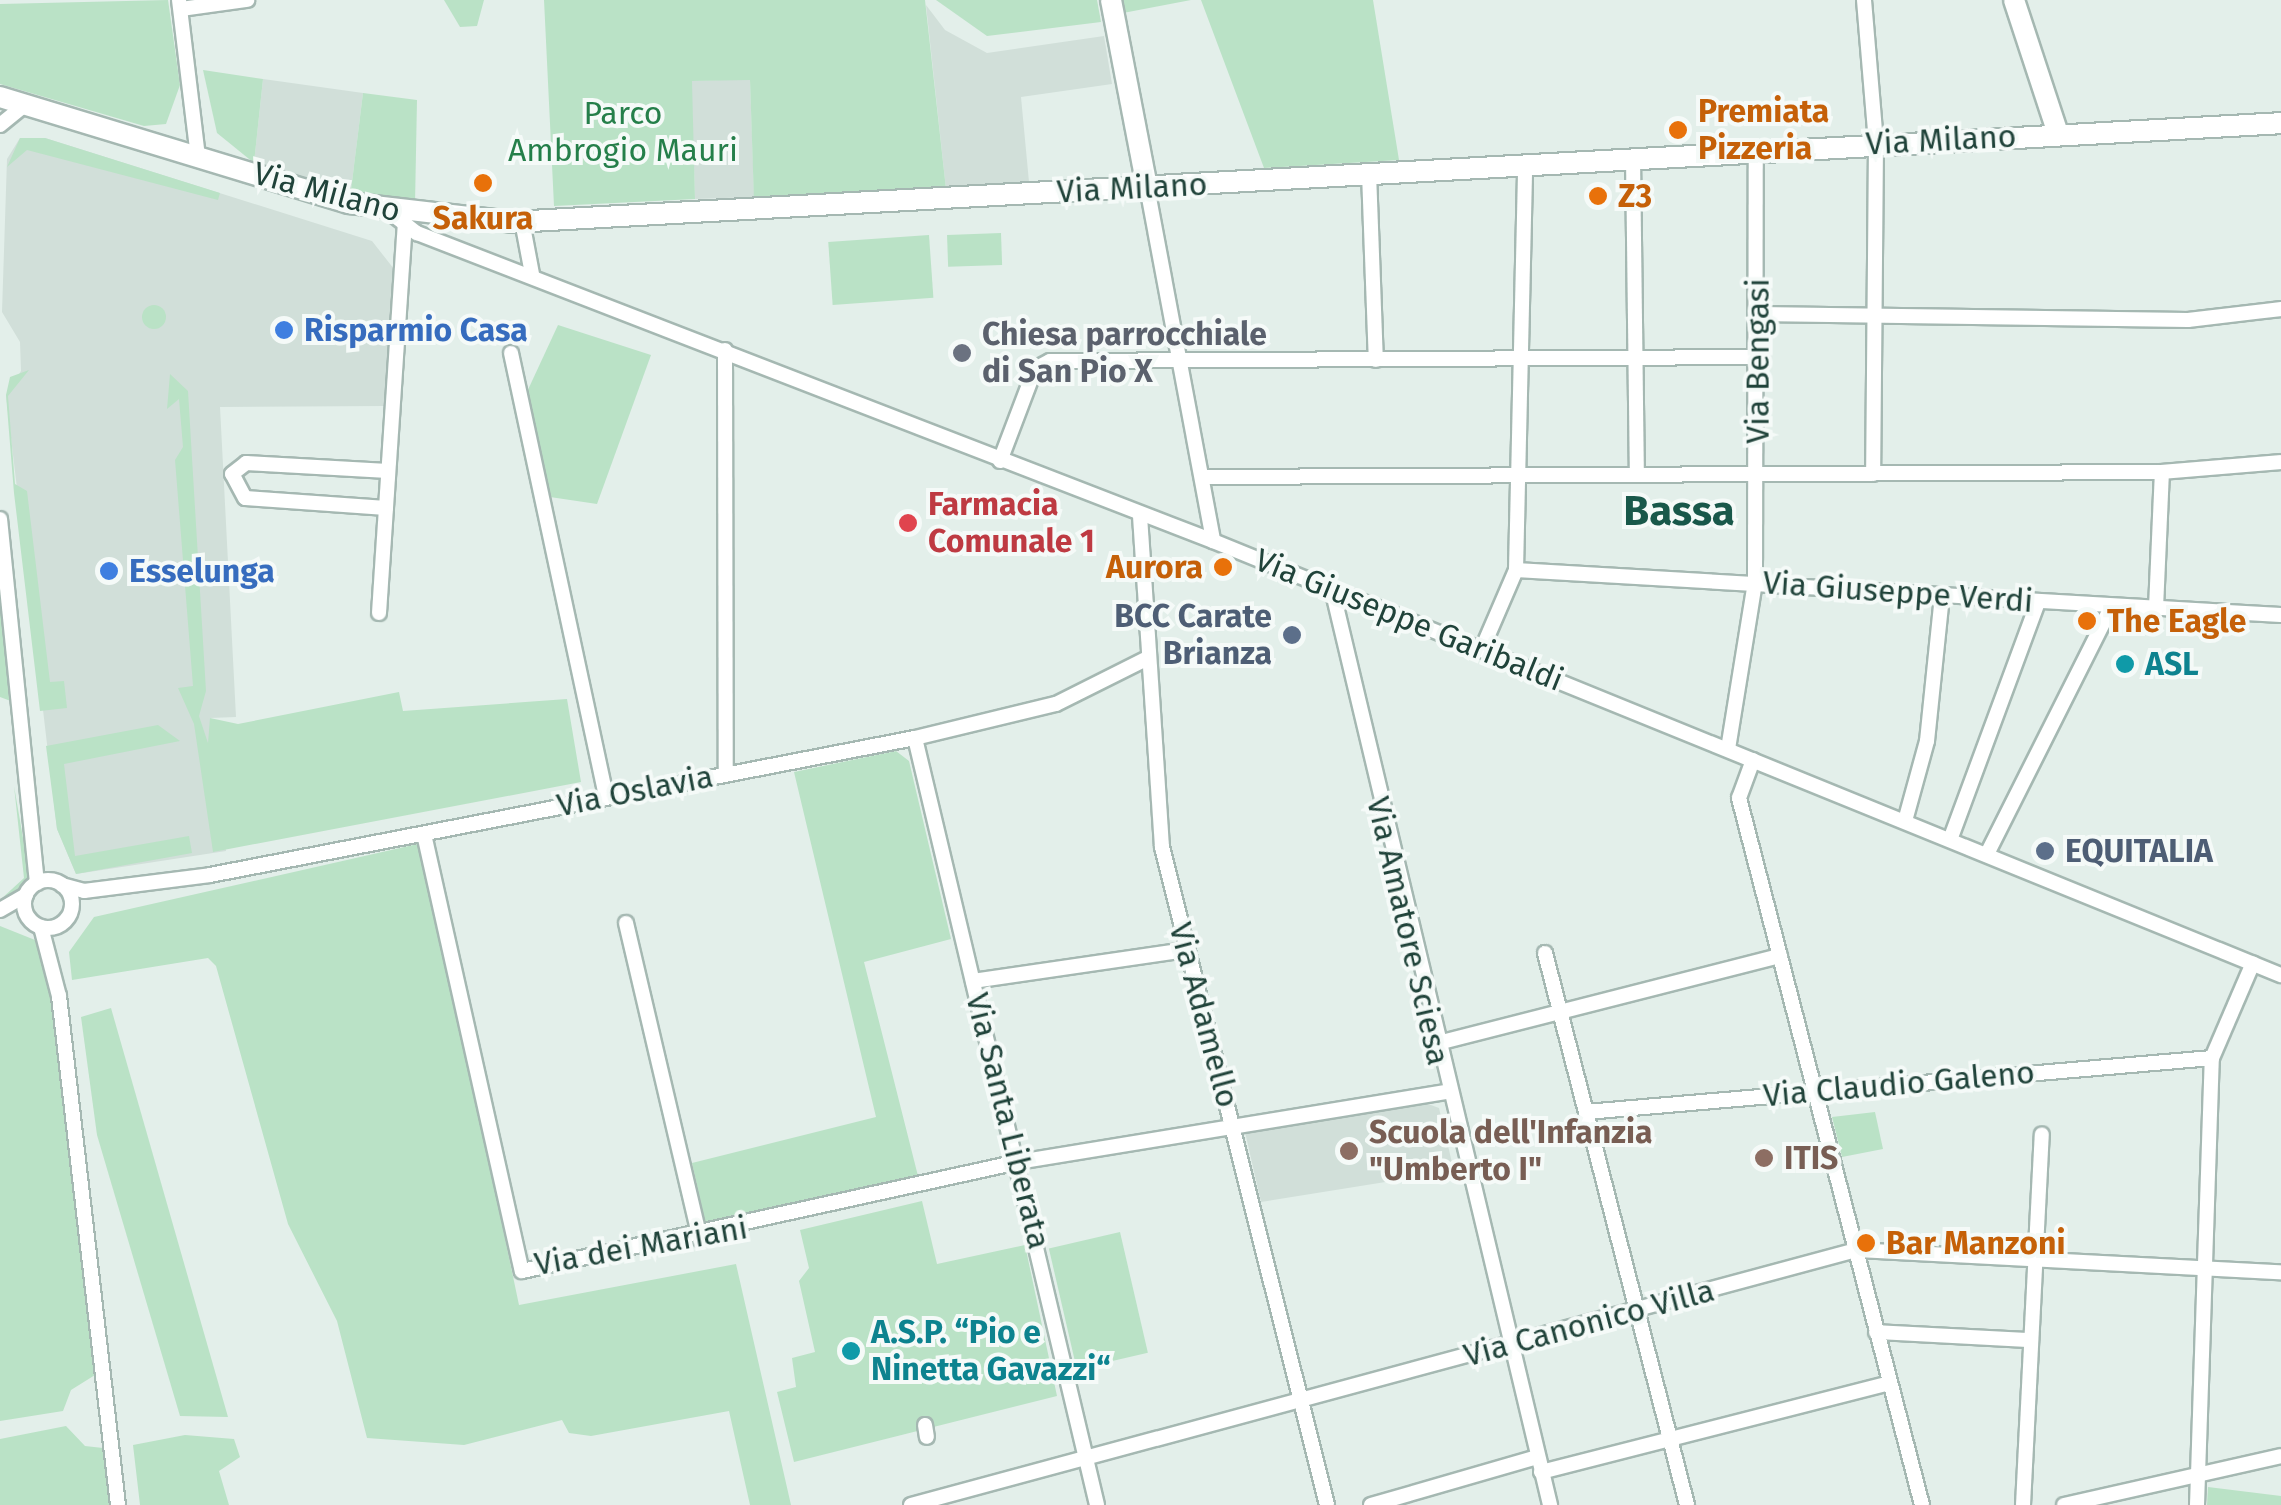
<!DOCTYPE html>
<html>
<head>
<meta charset="utf-8">
<style>
	body { margin:0 }
	#map { position:relative; width:2281px; height:1505px; overflow:hidden; background:#e3efea; font-family:"Fira Sans",sans-serif }
	div>[style] { position:absolute }
	[style*='--x'] { left:calc(var(--x)*1px); top:calc(var(--y)*1px); width:calc(var(--w)*1px); rotate:calc(var(--a)*1deg) }
	.built>* { inset:0; background:#d1dfd9; transform-origin:0 0 }
	.green>* { inset:0; background:#bae2c6; transform-origin:0 0 }
	.round { border-radius:50% }
	.roads { filter:drop-shadow(2px 0 #a5b8b2) drop-shadow(-2px 0 #a5b8b2) drop-shadow(0 2px #a5b8b2) drop-shadow(0 -2px #a5b8b2) }
	.street>* { height:14px; margin:-7px; padding:0 7px; transform-origin:7px; border-radius:7px; background:#fff }
	.street>.ring { margin:-7px; padding:0; box-sizing:content-box; background:none; border:14px solid #fff; border-radius:50% }
	.secondary>* { height:20px; margin:-10px; padding:0 10px; transform-origin:10px; border-radius:10px; background:#fff }
	.dots>* { width:28px; height:28px; translate:-50% -50%; box-sizing:border-box; border:5px solid #f5faf8; border-radius:50% }
	span { translate:-50% -50%; white-space:nowrap; text-align:center; line-height:1.15; -webkit-text-stroke:8px #f5faf8; paint-order:stroke }
	.food-label { font-size:32px; color:#c56008; font-weight:700 }
	.left { translate:0 -50%; text-align:left }
	.right { translate:-100% -50%; text-align:right }
	.park-label { font-size:32px; color:#257f4a }
	.street-label { font-size:32px; color:#20433a }
	.shop-label { font-size:32px; color:#366cbe; font-weight:700 }
	.worship-label { font-size:32px; color:#5b616d; font-weight:700 }
	.health-label { font-size:32px; color:#be3a42; font-weight:700 }
	.service-label { font-size:32px; color:#4e5e75; font-weight:700 }
	.culture-label { font-size:32px; color:#0d838f; font-weight:700 }
	.education-label { font-size:32px; color:#785e54; font-weight:700 }
	.district-label { font-size:42px; color:#19584a; font-weight:700 }
</style>
</head>
<body>
<div id="map">
	<div class="built">
		<i style="clip-path:polygon(926px 5px,945px 30px,987px 53px,1104px 36px,1112px 84px,1021px 97px,1029px 182px,946px 189px)"></i>
		<i style="clip-path:polygon(263px 79px,363px 93px,351px 190px,254px 163px)"></i>
		<i style="left:750px;top:79px;width:118px;height:59px;rotate:88deg"></i>
		<i style="clip-path:polygon(20px 138px,45px 138px,372px 241px,394px 269px,384px 406px,220px 407px,236px 717px,210px 718px,226px 851px,76px 874px,57px 829px,6px 395px,21px 371px,20px 342px,2px 312px,7px 159px)"></i>
		<i style="clip-path:polygon(1428px 1104px,1439px 1108px,1454px 1171px,1261px 1202px,1245px 1132px)"></i>
	</div>
	<div class="green">
		<i style="clip-path:polygon(168px 0,180px 85px,166px 124px,144px 126px,0 84px,0 4px)"></i>
		<i style="clip-path:polygon(444px 0,484px 0,477px 26px,460px 27px)"></i>
		<i style="clip-path:polygon(544px 0,925px 0,946px 189px,754px 201px,750px 80px,692px 81px,695px 199px,554px 206px)"></i>
		<i style="clip-path:polygon(936px 0,1097px 0,1101px 22px,987px 36px)"></i>
		<i style="clip-path:polygon(1120px 0,1191px 0,1123px 13px)"></i>
		<i style="clip-path:polygon(1201px 0,1373px 0,1399px 160px,1264px 168px)"></i>
		<i style="clip-path:polygon(203px 70px,263px 79px,254px 163px,217px 133px)"></i>
		<i style="clip-path:polygon(363px 93px,417px 100px,415px 204px,351px 190px)"></i>
		<i style="clip-path:polygon(20px 138px,45px 138px,220px 193px,218px 200px,27px 150px,7px 167px)"></i>
		<i style="left:1001px;top:233px;width:32px;height:54px;rotate:88deg"></i>
		<i style="left:929px;top:235px;width:63px;height:101px;rotate:86deg"></i>
		<i class="round" style="left:142px;top:305px;width:24px;height:24px"></i>
		<i style="clip-path:polygon(558px 325px,651px 355px,597px 504px,550px 497px,526px 394px)"></i>
		<i style="clip-path:polygon(29px 370px,8px 396px,15px 484px,27px 491px,50px 682px,64px 681px,67px 708px,40px 711px,14px 493px,6px 395px,10px 377px)"></i>
		<i style="clip-path:polygon(170px 374px,188px 391px,206px 691px,199px 716px,208px 743px,210px 718px,238px 724px,399px 692px,403px 711px,567px 699px,581px 782px,213px 852px,194px 724px,178px 688px,193px 686px,175px 460px,183px 447px,179px 399px,167px 409px)"></i>
		<i style="clip-path:polygon(0 570px,16px 703px,0 697px)"></i>
		<i style="clip-path:polygon(158px 725px,180px 741px,64px 764px,75px 856px,189px 836px,192px 853px,76px 874px,57px 829px,46px 746px)"></i>
		<i style="clip-path:polygon(896px 751px,909px 761px,951px 939px,864px 962px,918px 1176px,706px 1226px,692px 1163px,876px 1117px,794px 772px)"></i>
		<i style="clip-path:polygon(14px 786px,31px 884px,0 900px,24px 878px)"></i>
		<i style="clip-path:polygon(422px 843px,519px 1305px,736px 1264px,791px 1505px,750px 1505px,729px 1411px,591px 1436px,569px 1433px,562px 1420px,464px 1445px,367px 1438px,337px 1321px,288px 1224px,216px 966px,208px 958px,72px 980px,69px 952px,94px 917px)"></i>
		<i style="clip-path:polygon(0 926px,35px 940px,51px 996px,95px 1375px,71px 1390px,63px 1411px,0 1421px)"></i>
		<i style="clip-path:polygon(111px 1008px,228px 1417px,180px 1416px,97px 1135px,81px 1017px)"></i>
		<i style="clip-path:polygon(1875px 1112px,1883px 1149px,1842px 1157px,1832px 1117px)"></i>
		<i style="clip-path:polygon(922px 1201px,937px 1264px,1025px 1245px,1057px 1396px,794px 1462px,777px 1392px,796px 1387px,792px 1358px,815px 1352px,799px 1281px,809px 1268px,800px 1230px)"></i>
		<i style="left:1120px;top:1232px;width:124px;height:73px;rotate:77deg"></i>
		<i style="clip-path:polygon(66px 1426px,85px 1446px,103px 1448px,110px 1505px,0 1505px,0 1439px)"></i>
		<i style="clip-path:polygon(185px 1435px,234px 1439px,240px 1457px,219px 1471px,229px 1505px,140px 1505px,133px 1445px)"></i>
		<i style="clip-path:polygon(2208px 1487px,2281px 1496px,2281px 1505px,2207px 1505px)"></i>
	</div>
	<div class="roads">
		<div class="street">
			<i style="--x:179;--y:0;--w:157;--a:83.1"></i>
			<i style="--x:1864;--y:0;--w:144;--a:85.2"></i>
			<i style="--x:1876;--y:144;--w:330;--a:90.5"></i>
			<i style="--x:181;--y:9;--w:67;--a:-7.8"></i>
			<i style="--x:0;--y:125;--w:32;--a:-39"></i>
			<i style="--x:1633;--y:157;--w:316;--a:89.3"></i>
			<i style="--x:1369;--y:173;--w:187;--a:87.9"></i>
			<i style="--x:1147;--y:187;--w:360;--a:79.4"></i>
			<i style="--x:391;--y:213;--w:33;--a:38"></i>
			<i style="--x:417;--y:233;--w:854;--a:21.15"></i>
			<i style="--x:1213;--y:541;--w:1153;--a:22.12"></i>
			<i style="--x:522;--y:221;--w:54;--a:79.3"></i>
			<i style="--x:1758;--y:314;--w:430;--a:0.8"></i>
			<i style="--x:2188;--y:320;--w:94;--a:-6.7"></i>
			<i style="--x:725;--y:350;--w:424;--a:89.9"></i>
			<i style="--x:511;--y:353;--w:453;--a:77.9"></i>
			<i style="--x:1000;--y:461;--w:98;--a:-69.2"></i>
			<i style="--x:1035;--y:369;--w:17;--a:-28"></i>
			<i style="--x:1050;--y:361;--w:708;--a:-0.32"></i>
			<i style="--x:1205;--y:477;--w:957;--a:-0.3"></i>
			<i style="--x:2162;--y:472;--w:119;--a:-4.8"></i>
			<i style="--x:386;--y:508;--w:141;--a:-175.9"></i>
			<i style="--x:245;--y:498;--w:27;--a:-118"></i>
			<i style="--x:232;--y:474;--w:18;--a:-38"></i>
			<i style="--x:246;--y:463;--w:142;--a:3.2"></i>
			<i style="--x:1140;--y:516;--w:332;--a:86.2"></i>
			<i style="--x:1162;--y:847;--w:678;--a:75.92"></i>
			<i style="--x:0;--y:519;--w:366;--a:84.2"></i>
			<i style="--x:1516;--y:570;--w:766;--a:3.37"></i>
			<i style="--x:1332;--y:589;--w:942;--a:76.61"></i>
			<i style="--x:2156;--y:608;--w:136;--a:-87.5"></i>
			<i style="--x:379;--y:613;--w:391;--a:-86.2"></i>
			<i style="--x:1482;--y:649;--w:86;--a:-66.7"></i>
			<i style="--x:1516;--y:570;--w:407;--a:-88.7"></i>
			<i style="--x:915;--y:738;--w:788;--a:76.65"></i>
			<i style="--x:1728;--y:749;--w:169;--a:-80.8"></i>
			<i style="--x:1755;--y:582;--w:431;--a:-89.9"></i>
			<i style="--x:1753;--y:760;--w:40;--a:110.2"></i>
			<i style="--x:1739;--y:798;--w:730;--a:75.49"></i>
			<i style="--x:1905;--y:821;--w:83;--a:-74.6"></i>
			<i style="--x:1927;--y:741;--w:147;--a:-84.1"></i>
			<i style="--x:424;--y:834;--w:448;--a:77.4"></i>
			<i style="--x:522;--y:1271;--w:508;--a:-12.39"></i>
			<i style="--x:1018;--y:1162;--w:434;--a:-9.3"></i>
			<i style="--x:1950;--y:840;--w:254;--a:-69.7"></i>
			<i style="--x:1987;--y:854;--w:276;--a:-63.3"></i>
			<i class="ring" style="left:24px;top:880px;width:34px;height:34px"></i>
			<i style="--x:62;--y:885;--w:23;--a:15"></i>
			<i style="--x:84;--y:891;--w:127;--a:-7.2"></i>
			<i style="--x:210;--y:875;--w:718;--a:-11"></i>
			<i style="--x:915;--y:738;--w:145;--a:-13.6"></i>
			<i style="--x:1056;--y:704;--w:103;--a:-26.6"></i>
			<i style="--x:0;--y:910;--w:30;--a:-30"></i>
			<i style="--x:626;--y:923;--w:325;--a:76.8"></i>
			<i style="--x:41;--y:927;--w:71;--a:75.4"></i>
			<i style="--x:59;--y:996;--w:512;--a:83.39"></i>
			<i style="--x:1545;--y:953;--w:570;--a:75.57"></i>
			<i style="--x:973;--y:981;--w:215;--a:-8.3"></i>
			<i style="--x:1434;--y:1044;--w:357;--a:-14.3"></i>
			<i style="--x:1586;--y:1112;--w:628;--a:-4.93"></i>
			<i style="--x:1876;--y:1332;--w:154;--a:3"></i>
			<i style="--x:925;--y:1425;--w:12;--a:81"></i>
			<i style="--x:1541;--y:1472;--w:360;--a:-14.3"></i>
			<i style="--x:911;--y:1505;--w:979;--a:-15.1"></i>
			<i style="--x:1856;--y:1250;--w:426;--a:3"></i>
			<i style="--x:1371;--y:1505;--w:173;--a:-16.1"></i>
			<i style="--x:2023;--y:1505;--w:371;--a:-87.1"></i>
			<i style="--x:2064;--y:1505;--w:222;--a:-12.7"></i>
			<i style="--x:2197;--y:1505;--w:447;--a:-88.1"></i>
			<i style="--x:2212;--y:1058;--w:103;--a:-66.7"></i>
		</div>
		<div class="secondary">
			<i style="--x:1111;--y:0;--w:190;--a:79.1"></i>
			<i style="--x:2014;--y:0;--w:141;--a:71.8"></i>
			<i style="--x:0;--y:97;--w:365;--a:16.9"></i>
			<i style="--x:349;--y:203;--w:165;--a:6.6"></i>
			<i style="--x:513;--y:222;--w:1771;--a:-3.2"></i>
		</div>
	</div>
	<div class="dots">
		<i style="left:1678px;top:130px;background:#e8710a"></i>
		<i style="left:483px;top:183px;background:#e8710a"></i>
		<i style="left:1598px;top:196px;background:#e8710a"></i>
		<i style="left:284px;top:330px;background:#3f7fe0"></i>
		<i style="left:962px;top:353px;background:#6b7280"></i>
		<i style="left:908px;top:523px;background:#e0444e"></i>
		<i style="left:1223px;top:567px;background:#e8710a"></i>
		<i style="left:109px;top:571px;background:#3f7fe0"></i>
		<i style="left:2087px;top:621px;background:#e8710a"></i>
		<i style="left:1292px;top:635px;background:#5c6f8a"></i>
		<i style="left:2125px;top:664px;background:#0f9aa8"></i>
		<i style="left:2045px;top:851px;background:#5c6f8a"></i>
		<i style="left:1349px;top:1151px;background:#8d6e63"></i>
		<i style="left:1764px;top:1158px;background:#8d6e63"></i>
		<i style="left:1866px;top:1243px;background:#e8710a"></i>
		<i style="left:851px;top:1351px;background:#0f9aa8"></i>
	</div>
	<div class="food-label">
		<span class="left" style="left:1698px;top:130px">Premiata<br>Pizzeria</span>
		<span class="left" style="left:1618px;top:196px">Z3</span>
		<span style="left:483px;top:218px">Sakura</span>
		<span class="right" style="left:1203px;top:567px">Aurora</span>
		<span class="left" style="left:2107px;top:621px">The Eagle</span>
		<span class="left" style="left:1886px;top:1243px">Bar Manzoni</span>
	</div>
	<div class="park-label">
		<span style="left:623px;top:132px">Parco<br>Ambrogio Mauri</span>
	</div>
	<div class="street-label">
		<span style="left:1941px;top:140px;rotate:-3deg">Via Milano</span>
		<span style="left:1132px;top:188px;rotate:-3deg">Via Milano</span>
		<span style="left:327px;top:192px;rotate:15deg">Via Milano</span>
		<span style="left:1758px;top:361px;rotate:-90deg">Via Bengasi</span>
		<span style="left:1898px;top:592px;rotate:4deg">Via Giuseppe Verdi</span>
		<span style="left:1409px;top:620px;rotate:22deg">Via Giuseppe Garibaldi</span>
		<span style="left:635px;top:791px;rotate:-11deg">Via Oslavia</span>
		<span style="left:1408px;top:931px;rotate:77deg">Via Amatore Sciesa</span>
		<span style="left:1204px;top:1015px;rotate:75deg">Via Adamello</span>
		<span style="left:1899px;top:1084px;rotate:-5deg">Via Claudio Galeno</span>
		<span style="left:1008px;top:1121px;rotate:76deg">Via Santa Liberata</span>
		<span style="left:641px;top:1246px;rotate:-10deg">Via dei Mariani</span>
		<span style="left:1589px;top:1323px;rotate:-15deg">Via Canonico Villa</span>
	</div>
	<div class="shop-label">
		<span class="left" style="left:304px;top:330px">Risparmio Casa</span>
		<span class="left" style="left:129px;top:571px">Esselunga</span>
	</div>
	<div class="worship-label">
		<span class="left" style="left:982px;top:353px">Chiesa parrocchiale<br>di San Pio X</span>
	</div>
	<div class="health-label">
		<span class="left" style="left:928px;top:523px">Farmacia<br>Comunale 1</span>
	</div>
	<div class="service-label">
		<span class="right" style="left:1272px;top:635px">BCC Carate<br>Brianza</span>
		<span class="left" style="left:2065px;top:851px">EQUITALIA</span>
	</div>
	<div class="culture-label">
		<span class="left" style="left:2145px;top:664px">ASL</span>
		<span class="left" style="left:871px;top:1351px">A.S.P. “Pio e<br>Ninetta Gavazzi“</span>
	</div>
	<div class="education-label">
		<span class="left" style="left:1369px;top:1151px">Scuola dell'Infanzia<br>"Umberto I"</span>
		<span class="left" style="left:1784px;top:1158px">ITIS</span>
	</div>
	<div class="district-label">
		<span style="left:1679px;top:511px">Bassa</span>
	</div>
</div>
</body>
</html>
